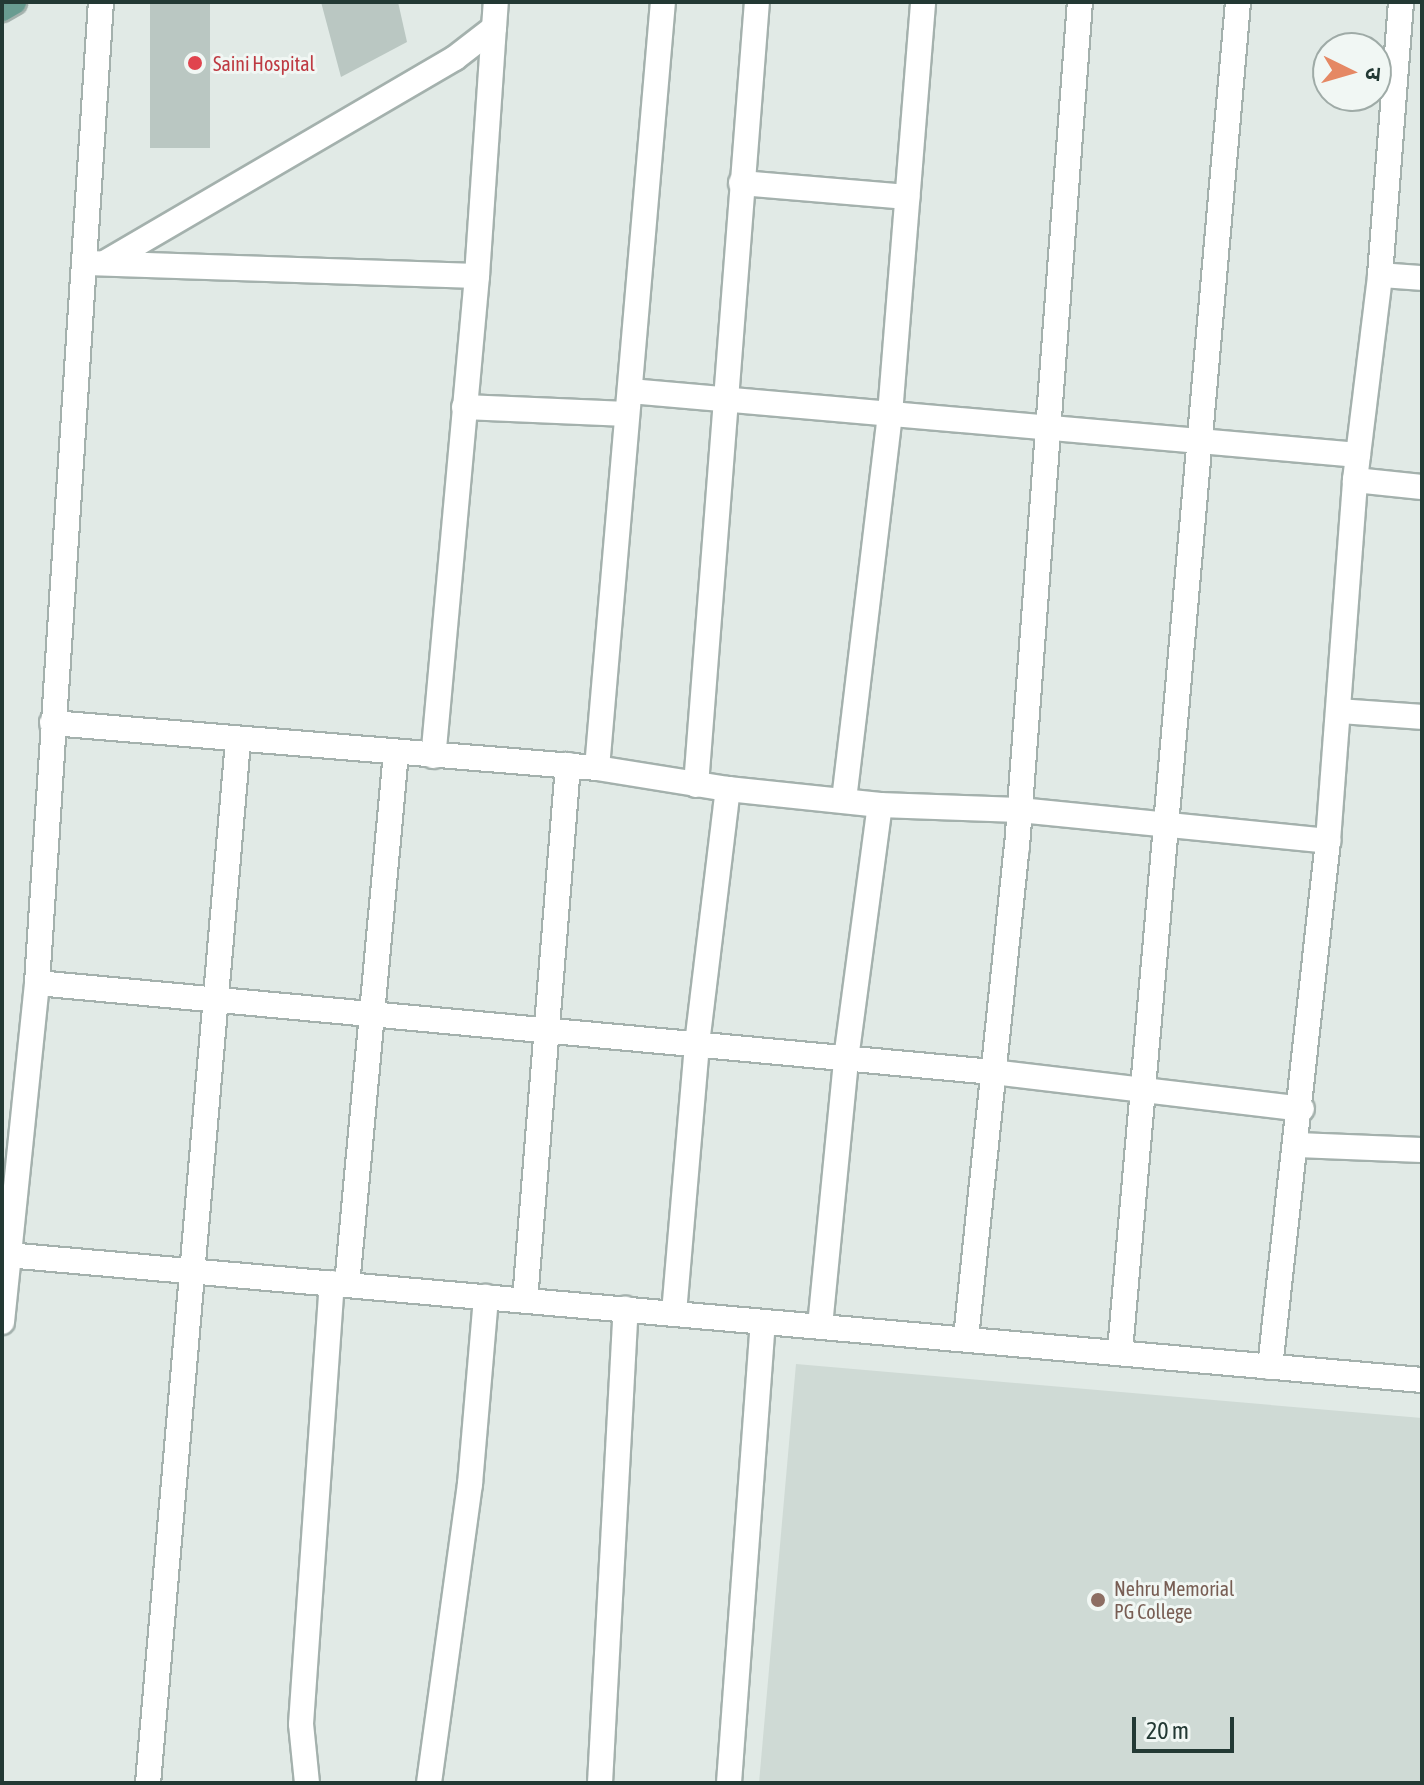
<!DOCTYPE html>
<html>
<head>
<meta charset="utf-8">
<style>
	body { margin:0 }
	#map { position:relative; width:1424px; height:1785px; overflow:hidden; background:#e1eae6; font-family:"Asap Condensed","Noto Sans Devanagari",sans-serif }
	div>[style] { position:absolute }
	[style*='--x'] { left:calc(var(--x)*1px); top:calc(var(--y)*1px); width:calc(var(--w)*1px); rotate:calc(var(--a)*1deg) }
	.built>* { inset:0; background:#cfdad5 }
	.building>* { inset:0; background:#bac7c2; transform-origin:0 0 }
	.roads { filter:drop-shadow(2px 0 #a4b1ad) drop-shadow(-2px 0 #a4b1ad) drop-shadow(0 2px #a4b1ad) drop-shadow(0 -2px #a4b1ad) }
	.street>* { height:24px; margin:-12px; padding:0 12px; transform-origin:12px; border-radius:12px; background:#fff }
	.primary>* { height:24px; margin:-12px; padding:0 12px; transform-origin:12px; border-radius:12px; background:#699c91 }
	.dots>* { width:22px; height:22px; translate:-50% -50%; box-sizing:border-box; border:4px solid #f1f7f4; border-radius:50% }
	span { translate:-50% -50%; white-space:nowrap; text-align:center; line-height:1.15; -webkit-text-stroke:6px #f1f7f4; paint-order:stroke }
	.health-label { font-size:20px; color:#be3a42 }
	.left { translate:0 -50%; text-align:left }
	.education-label { font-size:20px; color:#785e54 }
	.frame { position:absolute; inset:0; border:4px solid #233934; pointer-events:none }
	.north { position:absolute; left:1312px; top:32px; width:80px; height:80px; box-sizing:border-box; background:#f1f7f4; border:2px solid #9faba7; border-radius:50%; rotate:95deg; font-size:22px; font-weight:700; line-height:32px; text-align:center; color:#233934 }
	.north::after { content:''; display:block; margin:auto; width:28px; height:36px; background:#e58864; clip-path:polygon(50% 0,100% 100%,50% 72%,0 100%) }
	.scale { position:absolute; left:1132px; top:1717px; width:102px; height:36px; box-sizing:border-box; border:4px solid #233934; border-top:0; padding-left:10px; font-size:24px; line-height:28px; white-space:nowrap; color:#233934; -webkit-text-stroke:6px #f1f7f4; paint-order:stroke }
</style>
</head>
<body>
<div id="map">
	<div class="built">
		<i style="clip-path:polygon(796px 1364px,1422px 1418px,1422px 1783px,759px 1783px)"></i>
	</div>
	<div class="building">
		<i style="left:150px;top:2px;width:60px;height:146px"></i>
		<i style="clip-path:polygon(321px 2px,398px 2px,407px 42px,341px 77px)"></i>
	</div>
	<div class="roads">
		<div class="street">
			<i style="--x:741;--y:183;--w:167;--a:4.8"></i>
			<i style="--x:106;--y:262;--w:404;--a:-30.3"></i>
			<i style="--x:455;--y:58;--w:49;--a:-37.6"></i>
			<i style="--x:494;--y:28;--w:26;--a:-86"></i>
			<i style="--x:87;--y:263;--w:390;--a:1.9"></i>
			<i style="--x:477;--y:276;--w:482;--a:95.2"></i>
			<i style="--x:1380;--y:275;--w:42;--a:4.1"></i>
			<i style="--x:477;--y:276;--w:249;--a:-86.1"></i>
			<i style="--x:630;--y:391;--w:731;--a:5.02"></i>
			<i style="--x:464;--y:407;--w:163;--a:2.5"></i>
			<i style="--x:1355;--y:480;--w:67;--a:6"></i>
			<i style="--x:1339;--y:711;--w:83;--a:4.1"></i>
			<i style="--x:52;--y:723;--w:547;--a:4.72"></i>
			<i style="--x:597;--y:768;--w:133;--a:9.1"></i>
			<i style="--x:728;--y:789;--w:153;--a:6"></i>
			<i style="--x:880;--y:805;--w:139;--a:2.1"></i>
			<i style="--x:1019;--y:810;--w:311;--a:5.7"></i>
			<i style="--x:597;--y:768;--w:769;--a:-85.08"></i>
			<i style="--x:696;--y:785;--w:785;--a:-85.55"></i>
			<i style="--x:844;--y:800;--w:389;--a:-83.2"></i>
			<i style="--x:890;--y:414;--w:413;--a:-85.4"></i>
			<i style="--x:37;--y:983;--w:960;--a:5.32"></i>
			<i style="--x:993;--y:1072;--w:311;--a:6.8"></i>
			<i style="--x:1297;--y:1145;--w:125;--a:2.3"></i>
			<i style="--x:7;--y:1255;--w:1421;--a:5.05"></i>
			<i style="--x:347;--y:1285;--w:534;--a:-84.74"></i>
			<i style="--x:525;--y:1300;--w:537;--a:-85.4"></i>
			<i style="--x:674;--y:1313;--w:270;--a:-85.1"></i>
			<i style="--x:697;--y:1044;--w:257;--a:-83.1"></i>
			<i style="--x:2;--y:1322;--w:341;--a:-84.1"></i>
			<i style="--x:37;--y:983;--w:983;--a:-86.27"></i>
			<i style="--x:820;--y:1326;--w:268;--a:-84.4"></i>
			<i style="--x:846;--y:1059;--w:256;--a:-82.4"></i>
			<i style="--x:966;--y:1338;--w:494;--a:-84.1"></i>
			<i style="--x:1017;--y:847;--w:847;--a:-85.74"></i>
			<i style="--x:1120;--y:1351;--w:1354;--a:-85"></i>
			<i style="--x:1270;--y:1367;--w:529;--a:-83.71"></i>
			<i style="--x:1328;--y:841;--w:362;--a:-85.7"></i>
			<i style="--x:1355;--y:480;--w:207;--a:-83"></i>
			<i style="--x:1380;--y:275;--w:274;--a:-85.6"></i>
			<i style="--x:148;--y:1783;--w:1045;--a:-85.06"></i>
			<i style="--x:307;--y:1783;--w:59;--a:-95.8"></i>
			<i style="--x:301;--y:1724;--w:442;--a:-86"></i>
			<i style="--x:429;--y:1783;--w:302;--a:-82.2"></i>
			<i style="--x:470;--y:1484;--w:188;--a:-85.1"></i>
			<i style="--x:600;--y:1783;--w:475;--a:-86.9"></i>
			<i style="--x:729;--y:1783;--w:460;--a:-85.8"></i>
		</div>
		<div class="primary">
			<i style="--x:2;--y:9;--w:14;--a:-30"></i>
		</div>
	</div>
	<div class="dots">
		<i style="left:195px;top:63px;background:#e0444e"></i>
		<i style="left:1098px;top:1600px;background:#8d6e63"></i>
	</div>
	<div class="health-label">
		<span class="left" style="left:213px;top:63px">Saini Hospital</span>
	</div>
	<div class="education-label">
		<span class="left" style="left:1114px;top:1600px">Nehru Memorial<br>PG College</span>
	</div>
	<div class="frame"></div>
	<div class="north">उ</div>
	<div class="scale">20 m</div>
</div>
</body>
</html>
